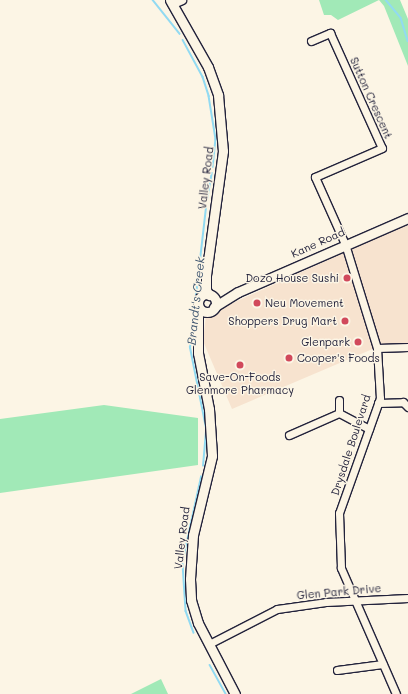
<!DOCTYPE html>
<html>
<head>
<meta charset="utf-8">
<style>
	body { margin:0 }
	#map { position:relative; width:408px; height:694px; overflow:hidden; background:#fcf5e5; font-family:Mali,sans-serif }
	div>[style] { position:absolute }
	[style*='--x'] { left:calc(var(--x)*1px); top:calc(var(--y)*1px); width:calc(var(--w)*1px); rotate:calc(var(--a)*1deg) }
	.built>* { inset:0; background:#f7e3cf }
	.green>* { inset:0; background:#a1e9b7 }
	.stream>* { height:1.5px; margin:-0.75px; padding:0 0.75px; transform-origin:0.75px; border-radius:0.75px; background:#91daf2 }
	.roads { filter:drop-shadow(1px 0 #22223b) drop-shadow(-1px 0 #22223b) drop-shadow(0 1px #22223b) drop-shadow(0 -1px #22223b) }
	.minor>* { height:7px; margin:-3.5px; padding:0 3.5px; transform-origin:3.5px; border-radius:3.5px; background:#fcf5e5 }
	.tertiary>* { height:9px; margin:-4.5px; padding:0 4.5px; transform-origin:4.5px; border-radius:4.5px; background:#fcf5e5 }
	.tertiary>.ring { margin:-4.5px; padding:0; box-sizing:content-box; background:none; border:9px solid #fcf5e5; border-radius:50% }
	.dots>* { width:11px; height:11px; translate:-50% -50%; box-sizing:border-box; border:2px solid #fcf5e5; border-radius:50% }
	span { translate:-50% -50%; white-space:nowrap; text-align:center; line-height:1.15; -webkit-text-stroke:3px #fcf5e5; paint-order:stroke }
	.street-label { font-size:11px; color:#22223b }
	.poi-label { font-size:11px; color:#22223b }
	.right { translate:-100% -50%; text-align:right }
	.left { translate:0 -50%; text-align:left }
	.water-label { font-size:12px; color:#435972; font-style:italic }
</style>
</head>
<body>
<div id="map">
	<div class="built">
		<i style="clip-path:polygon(408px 224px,408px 345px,375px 348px,232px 409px,203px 341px,206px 315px)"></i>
	</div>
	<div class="green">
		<i style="clip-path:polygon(319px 0,379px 0,338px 20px,331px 15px,324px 15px)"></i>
		<i style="clip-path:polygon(379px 0,400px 0,408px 19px,408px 66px,384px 6px)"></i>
		<i style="clip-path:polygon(104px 405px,198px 418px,198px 465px,0 493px,0 419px)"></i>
		<i style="clip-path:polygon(161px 679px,168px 694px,131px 694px)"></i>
	</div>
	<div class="stream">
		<i style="--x:153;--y:0;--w:43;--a:51.5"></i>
		<i style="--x:386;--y:0;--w:23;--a:50"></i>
		<i style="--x:401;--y:18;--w:24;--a:73"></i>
		<i style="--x:183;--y:40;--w:42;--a:61.6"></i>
		<i style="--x:203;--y:77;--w:20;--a:72"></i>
		<i style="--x:209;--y:96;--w:44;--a:80.8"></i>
		<i style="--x:216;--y:139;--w:28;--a:96"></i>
		<i style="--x:207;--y:200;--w:27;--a:-80"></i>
		<i style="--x:203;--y:466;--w:38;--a:-85"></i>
		<i style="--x:206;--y:428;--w:82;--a:-101.3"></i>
		<i style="--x:190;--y:348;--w:142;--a:-83.5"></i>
		<i style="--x:184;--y:555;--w:80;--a:-77.7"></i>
		<i style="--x:183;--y:564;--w:47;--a:86.3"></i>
		<i style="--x:186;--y:611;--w:23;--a:70"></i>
		<i style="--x:210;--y:665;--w:33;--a:61"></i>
	</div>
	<div class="roads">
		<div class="minor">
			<i style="--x:173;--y:4;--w:10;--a:-24"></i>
			<i style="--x:311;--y:41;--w:21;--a:-23"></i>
			<i style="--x:330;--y:33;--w:126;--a:65.7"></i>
			<i style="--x:382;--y:148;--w:73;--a:156.6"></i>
			<i style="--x:315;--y:177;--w:73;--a:65.9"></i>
			<i style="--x:345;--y:244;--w:109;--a:72.9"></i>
			<i style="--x:377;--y:348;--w:50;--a:86.6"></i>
			<i style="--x:380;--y:398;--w:122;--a:109.6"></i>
			<i style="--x:339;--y:513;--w:55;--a:87.9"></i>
			<i style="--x:341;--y:568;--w:137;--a:66.4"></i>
			<i style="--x:377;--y:348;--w:31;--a:-2"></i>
			<i style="--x:339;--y:400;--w:13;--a:90"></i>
			<i style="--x:378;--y:403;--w:25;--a:-2"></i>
			<i style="--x:403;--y:402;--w:7;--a:45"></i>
			<i style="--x:289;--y:435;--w:55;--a:-23.7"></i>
			<i style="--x:339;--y:413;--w:34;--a:28"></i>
			<i style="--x:209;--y:644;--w:76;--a:-27.2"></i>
			<i style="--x:277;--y:609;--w:49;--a:-8.1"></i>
			<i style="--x:326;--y:602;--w:82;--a:-2.8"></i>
			<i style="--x:337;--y:670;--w:46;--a:-7.4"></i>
		</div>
		<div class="tertiary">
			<i style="--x:170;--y:0;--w:77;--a:60.4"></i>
			<i style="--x:208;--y:67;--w:30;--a:70"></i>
			<i style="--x:218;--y:95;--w:56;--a:84.9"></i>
			<i style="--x:223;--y:151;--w:125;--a:97.8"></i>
			<i style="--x:206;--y:275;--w:15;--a:90"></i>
			<i style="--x:206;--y:290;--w:6;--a:59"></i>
			<i class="ring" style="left:198px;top:294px;width:9px;height:9px"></i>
			<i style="--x:198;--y:305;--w:48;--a:90"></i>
			<i style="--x:198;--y:353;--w:57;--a:78.9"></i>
			<i style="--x:209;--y:409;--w:47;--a:86.3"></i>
			<i style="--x:212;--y:456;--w:81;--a:103.5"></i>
			<i style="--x:193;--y:535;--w:44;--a:93.9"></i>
			<i style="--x:190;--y:579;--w:21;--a:87"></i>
			<i style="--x:191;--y:600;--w:24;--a:73"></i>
			<i style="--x:198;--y:623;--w:80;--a:62.5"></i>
			<i style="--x:214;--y:307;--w:28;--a:-32"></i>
			<i style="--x:238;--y:292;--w:185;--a:-23.5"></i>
		</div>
	</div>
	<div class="dots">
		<i style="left:347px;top:278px;background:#d1495b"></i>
		<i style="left:257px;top:303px;background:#d1495b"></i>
		<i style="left:345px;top:321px;background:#d1495b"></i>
		<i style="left:358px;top:342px;background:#d1495b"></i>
		<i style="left:289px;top:358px;background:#d1495b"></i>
		<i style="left:240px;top:365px;background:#d1495b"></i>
	</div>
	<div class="street-label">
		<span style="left:371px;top:98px;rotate:66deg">Sutton Crescent</span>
		<span style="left:206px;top:178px;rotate:-83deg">Valley Road</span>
		<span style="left:318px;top:243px;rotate:-24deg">Kane Road</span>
		<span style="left:351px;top:445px;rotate:-72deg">Drysdale Boulevard</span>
		<span style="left:182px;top:538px;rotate:-83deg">Valley Road</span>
		<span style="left:339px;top:592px;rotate:-5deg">Glen Park Drive</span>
	</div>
	<div class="poi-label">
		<span class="right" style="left:339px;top:278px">Dozo House Sushi</span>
		<span class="left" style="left:265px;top:303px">Neu Movement</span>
		<span class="right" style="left:337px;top:321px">Shoppers Drug Mart</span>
		<span class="right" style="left:350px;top:342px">Glenpark</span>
		<span class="left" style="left:297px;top:358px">Cooper's Foods</span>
		<span style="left:240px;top:384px">Save-On-Foods<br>Glenmore Pharmacy</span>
	</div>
	<div class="water-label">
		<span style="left:196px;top:301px;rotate:-84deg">Brandt's Creek</span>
	</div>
</div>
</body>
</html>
